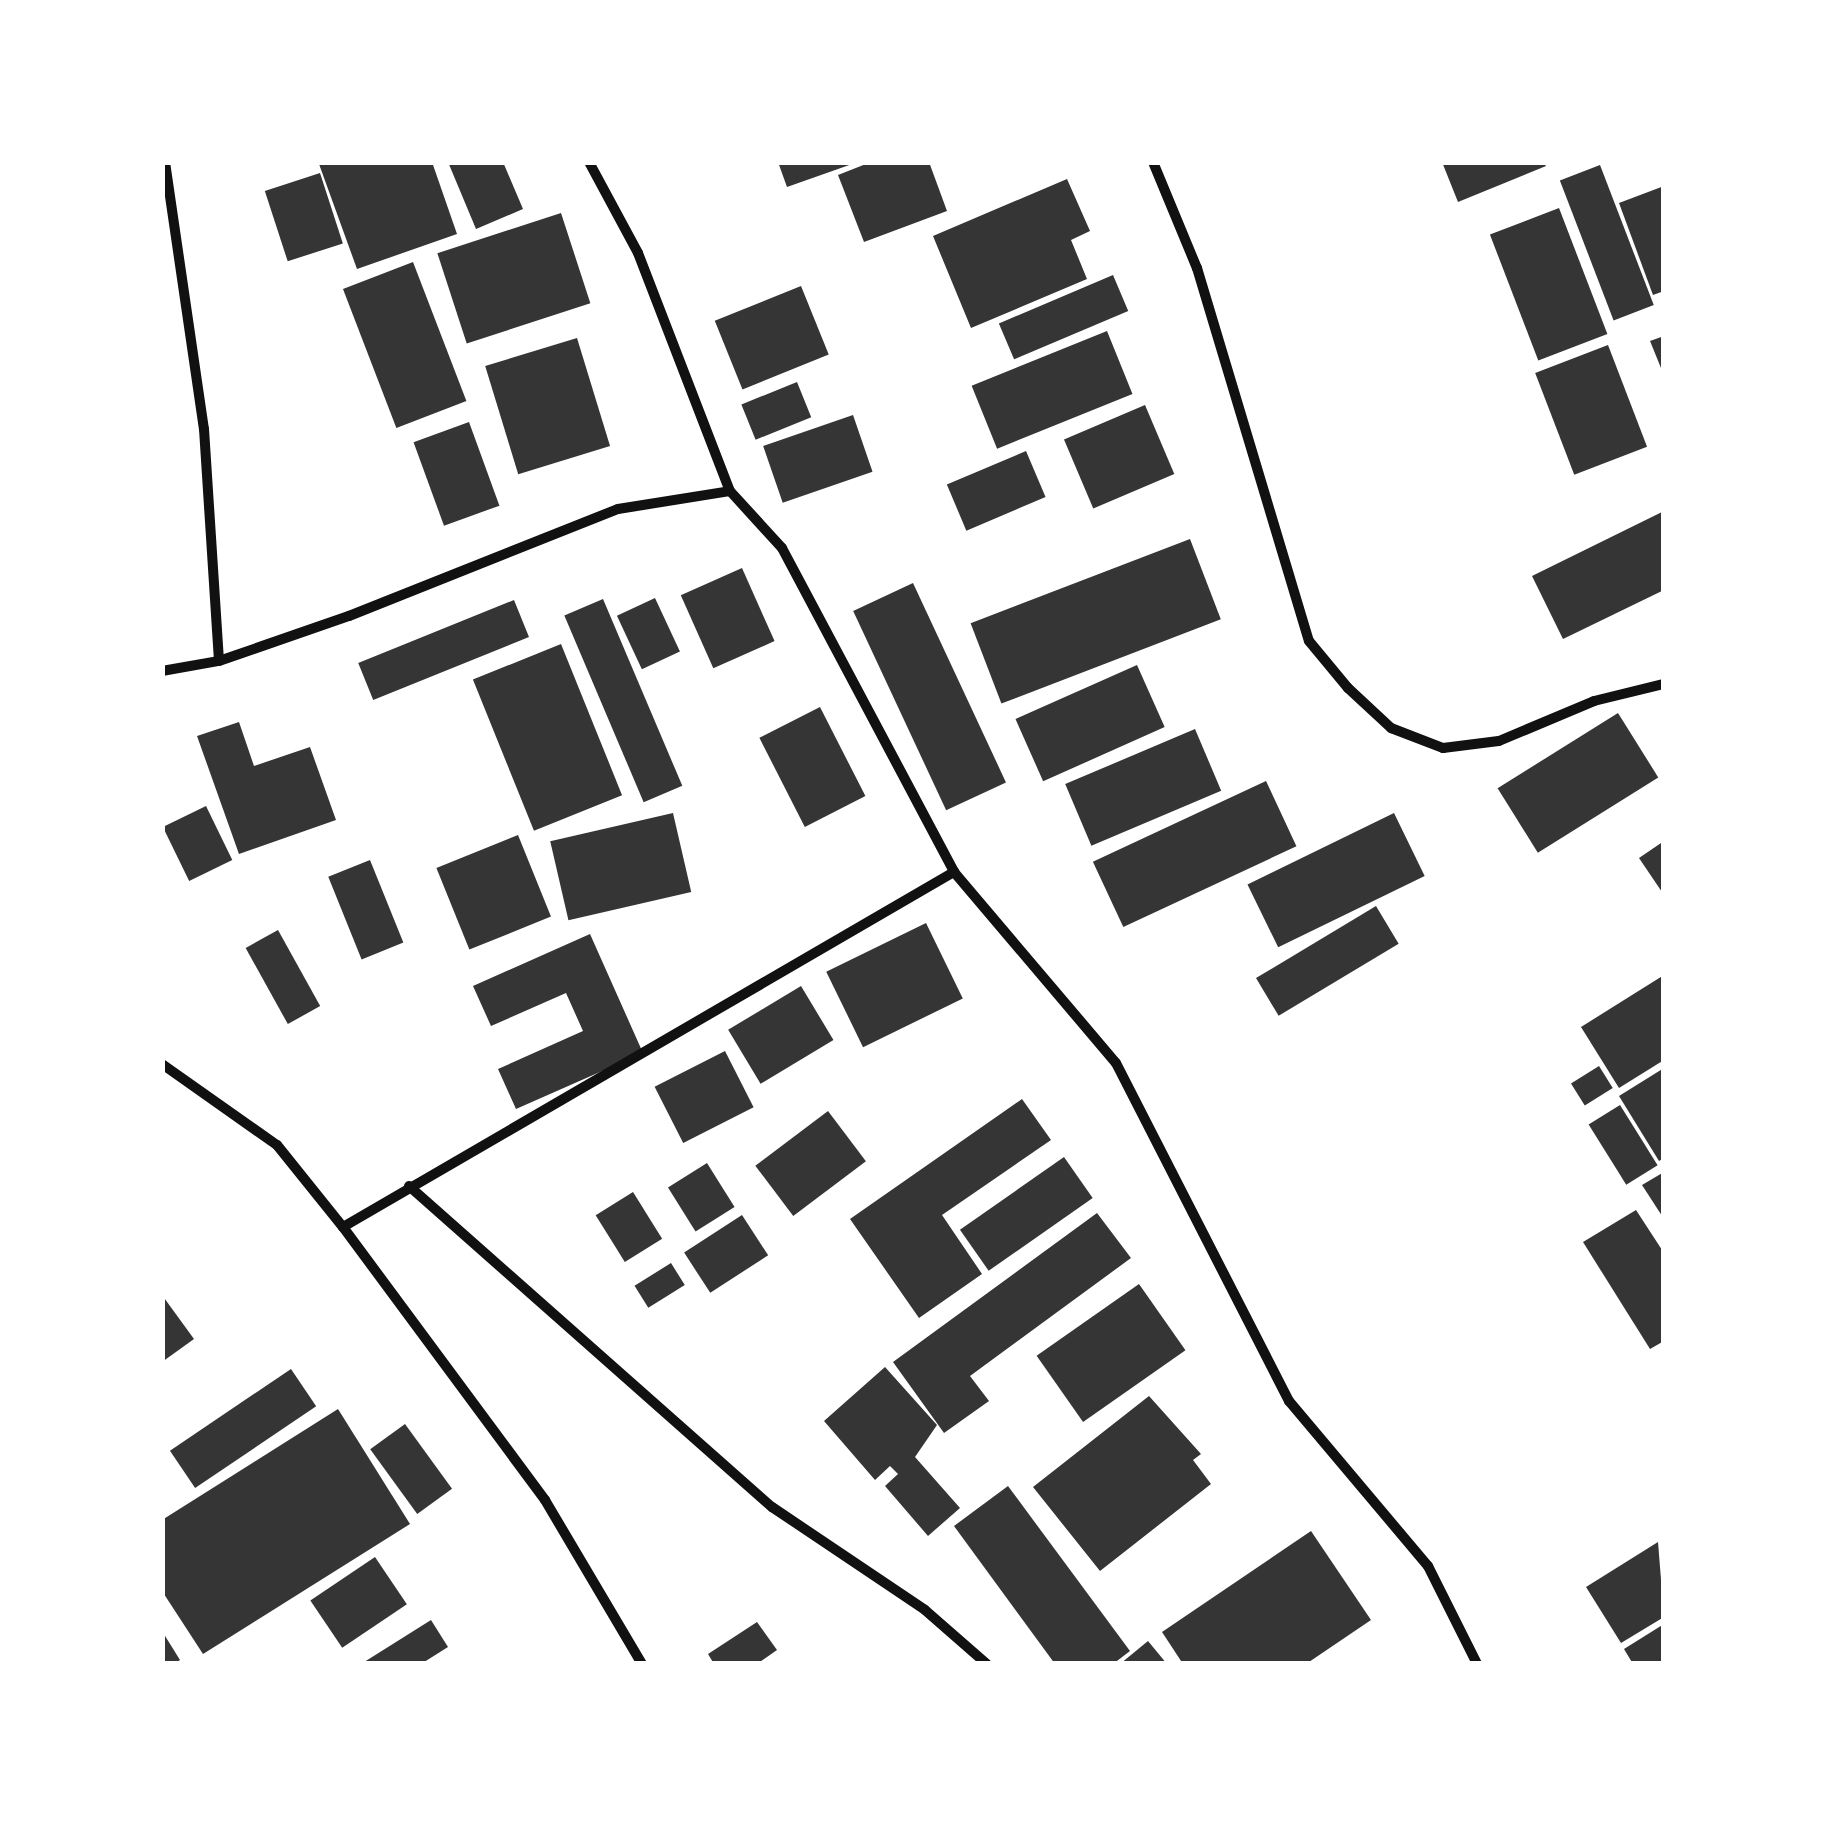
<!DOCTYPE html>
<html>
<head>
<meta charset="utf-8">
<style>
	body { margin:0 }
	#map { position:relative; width:1826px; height:1826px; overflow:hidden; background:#fff; font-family:"DM Sans",sans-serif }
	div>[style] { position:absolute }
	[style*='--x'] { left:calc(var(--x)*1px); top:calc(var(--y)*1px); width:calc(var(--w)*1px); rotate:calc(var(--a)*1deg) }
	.building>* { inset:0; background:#353535; transform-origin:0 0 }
	.minor>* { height:10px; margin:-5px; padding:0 5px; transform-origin:5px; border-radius:5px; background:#111 }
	span { translate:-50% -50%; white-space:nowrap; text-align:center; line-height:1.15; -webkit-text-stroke:8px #fff; paint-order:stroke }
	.frame { position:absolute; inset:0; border:165px solid #fff; pointer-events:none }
</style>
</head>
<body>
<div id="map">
	<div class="building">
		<i style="clip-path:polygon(432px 162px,457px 234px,357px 269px,319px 164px)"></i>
		<i style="clip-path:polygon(448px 162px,503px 162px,523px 209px,476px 229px)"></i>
		<i style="clip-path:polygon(778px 162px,855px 162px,855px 163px,787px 187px)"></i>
		<i style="clip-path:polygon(871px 162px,929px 162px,947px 211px,864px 242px,838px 175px)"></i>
		<i style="clip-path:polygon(1442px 162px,1544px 162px,1546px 166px,1458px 202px)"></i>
		<i style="left:1600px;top:165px;width:150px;height:43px;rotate:69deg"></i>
		<i style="left:320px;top:173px;width:74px;height:58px;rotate:72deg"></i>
		<i style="clip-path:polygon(1067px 179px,1090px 231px,1071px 240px,1087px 279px,971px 328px,933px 236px)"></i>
		<i style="clip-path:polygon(1664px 186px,1664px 291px,1653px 295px,1619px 203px)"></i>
		<i style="left:1559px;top:208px;width:135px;height:74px;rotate:69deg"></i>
		<i style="left:561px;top:213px;width:95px;height:130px;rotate:72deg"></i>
		<i style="left:413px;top:262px;width:149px;height:75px;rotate:69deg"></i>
		<i style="left:1113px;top:275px;width:39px;height:124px;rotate:67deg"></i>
		<i style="left:801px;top:286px;width:74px;height:93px;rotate:68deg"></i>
		<i style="left:1107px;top:331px;width:68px;height:146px;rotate:68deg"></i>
		<i style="clip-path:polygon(1664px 336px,1664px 373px,1663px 373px,1650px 341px)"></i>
		<i style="left:577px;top:338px;width:113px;height:96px;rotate:73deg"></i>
		<i style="left:1608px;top:345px;width:109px;height:78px;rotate:69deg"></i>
		<i style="left:797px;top:382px;width:38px;height:60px;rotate:68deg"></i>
		<i style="left:1145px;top:405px;width:75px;height:88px;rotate:67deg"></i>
		<i style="left:853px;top:415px;width:60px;height:95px;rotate:71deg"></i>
		<i style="left:469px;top:422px;width:89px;height:59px;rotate:70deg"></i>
		<i style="left:1026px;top:451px;width:50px;height:86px;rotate:67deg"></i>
		<i style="clip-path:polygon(1664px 511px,1664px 590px,1563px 639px,1532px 576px)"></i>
		<i style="left:1190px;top:539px;width:86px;height:235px;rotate:69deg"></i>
		<i style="left:742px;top:568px;width:80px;height:67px;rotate:66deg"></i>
		<i style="left:913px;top:583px;width:220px;height:66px;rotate:65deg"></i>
		<i style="left:655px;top:598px;width:59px;height:42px;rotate:65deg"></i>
		<i style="left:603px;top:599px;width:203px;height:42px;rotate:67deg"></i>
		<i style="left:514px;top:600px;width:40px;height:168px;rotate:68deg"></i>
		<i style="left:561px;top:644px;width:163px;height:95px;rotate:68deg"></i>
		<i style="left:1137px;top:665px;width:68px;height:133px;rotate:66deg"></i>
		<i style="left:820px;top:707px;width:100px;height:68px;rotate:63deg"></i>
		<i style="left:1618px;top:713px;width:76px;height:142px;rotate:58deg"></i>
		<i style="clip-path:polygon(239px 722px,254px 766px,310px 747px,336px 820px,239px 854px,197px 736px)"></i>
		<i style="left:1195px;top:729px;width:67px;height:141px;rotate:67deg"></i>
		<i style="left:1266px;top:781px;width:72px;height:191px;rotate:65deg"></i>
		<i style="left:206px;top:806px;width:60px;height:48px;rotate:64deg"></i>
		<i style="left:673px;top:813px;width:81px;height:126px;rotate:77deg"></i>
		<i style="left:1394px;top:813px;width:70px;height:163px;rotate:64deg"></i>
		<i style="left:518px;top:835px;width:88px;height:88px;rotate:68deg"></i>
		<i style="clip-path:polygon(1664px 841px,1664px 895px,1639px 858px)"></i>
		<i style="left:370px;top:860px;width:89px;height:45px;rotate:68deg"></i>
		<i style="left:1376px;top:906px;width:44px;height:140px;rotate:59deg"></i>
		<i style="left:926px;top:923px;width:84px;height:111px;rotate:64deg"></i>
		<i style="left:278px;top:930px;width:87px;height:37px;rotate:61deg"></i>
		<i style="clip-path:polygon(590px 934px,643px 1053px,516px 1109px,498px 1069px,583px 1031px,566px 993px,491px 1026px,473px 986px)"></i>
		<i style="clip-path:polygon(1664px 975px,1664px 1060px,1619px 1088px,1581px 1027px)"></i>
		<i style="left:801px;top:986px;width:63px;height:85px;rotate:59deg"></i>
		<i style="left:725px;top:1051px;width:63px;height:79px;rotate:63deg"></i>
		<i style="left:1599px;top:1066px;width:26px;height:33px;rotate:58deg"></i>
		<i style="clip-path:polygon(1664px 1068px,1664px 1158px,1659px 1161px,1619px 1096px)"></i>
		<i style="clip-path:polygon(1022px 1099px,1051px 1140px,942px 1215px,982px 1274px,919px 1318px,850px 1219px)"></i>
		<i style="left:1620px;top:1105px;width:71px;height:37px;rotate:58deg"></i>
		<i style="left:828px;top:1111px;width:63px;height:91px;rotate:53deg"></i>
		<i style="left:1064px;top:1157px;width:50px;height:127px;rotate:55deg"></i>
		<i style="left:707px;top:1163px;width:52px;height:46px;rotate:58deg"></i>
		<i style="clip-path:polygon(1664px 1172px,1664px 1219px,1642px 1185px)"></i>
		<i style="left:633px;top:1192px;width:55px;height:44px;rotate:58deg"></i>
		<i style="clip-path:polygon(1636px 1210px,1664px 1253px,1664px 1341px,1650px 1349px,1583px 1242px)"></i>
		<i style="clip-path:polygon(1097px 1213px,1131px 1258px,970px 1376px,989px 1401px,944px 1433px,893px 1362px)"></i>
		<i style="left:742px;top:1215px;width:48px;height:69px;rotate:57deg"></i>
		<i style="left:671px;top:1263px;width:26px;height:43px;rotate:58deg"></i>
		<i style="left:1139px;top:1284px;width:81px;height:125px;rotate:55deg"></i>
		<i style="clip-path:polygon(162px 1295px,194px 1339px,162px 1362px)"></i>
		<i style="clip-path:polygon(885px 1367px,937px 1425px,915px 1457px,960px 1508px,928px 1536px,885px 1486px,898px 1474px,890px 1466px,875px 1480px,824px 1421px)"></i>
		<i style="left:291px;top:1369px;width:45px;height:146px;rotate:56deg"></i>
		<i style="clip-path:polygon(1149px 1396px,1201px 1454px,1193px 1460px,1211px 1484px,1100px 1571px,1033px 1487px)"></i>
		<i style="clip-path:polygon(338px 1409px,410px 1524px,203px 1654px,162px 1591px,162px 1520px)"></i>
		<i style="left:405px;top:1424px;width:80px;height:43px;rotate:54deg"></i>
		<i style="clip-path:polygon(1008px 1486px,1130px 1651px,1113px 1664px,1055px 1664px,954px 1526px)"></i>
		<i style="clip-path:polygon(1311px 1531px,1371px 1620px,1306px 1664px,1183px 1664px,1162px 1632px)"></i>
		<i style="clip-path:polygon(1658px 1542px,1664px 1617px,1621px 1643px,1586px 1587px)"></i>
		<i style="left:375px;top:1557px;width:57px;height:78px;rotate:56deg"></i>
		<i style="clip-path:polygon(431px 1620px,448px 1647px,421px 1664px,361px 1664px)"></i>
		<i style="clip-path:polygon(757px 1622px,777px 1650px,757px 1664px,714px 1664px,708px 1654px)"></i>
		<i style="clip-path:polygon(1664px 1624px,1664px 1664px,1633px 1664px,1624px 1649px)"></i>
		<i style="clip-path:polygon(162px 1631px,180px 1660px,174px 1664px,162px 1664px)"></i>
		<i style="clip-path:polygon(1148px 1641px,1167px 1664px,1120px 1664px)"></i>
	</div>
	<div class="minor">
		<i style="--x:165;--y:162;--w:270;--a:81.7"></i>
		<i style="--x:204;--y:429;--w:232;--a:86.3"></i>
		<i style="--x:589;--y:162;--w:103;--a:61.7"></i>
		<i style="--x:638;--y:253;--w:255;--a:68.9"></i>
		<i style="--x:730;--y:491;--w:77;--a:47.6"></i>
		<i style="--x:782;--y:548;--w:367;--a:62"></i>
		<i style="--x:954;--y:872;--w:250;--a:49.7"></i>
		<i style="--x:1116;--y:1063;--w:380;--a:62.9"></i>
		<i style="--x:1289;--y:1401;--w:216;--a:49.9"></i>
		<i style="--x:1428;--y:1566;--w:110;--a:63.4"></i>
		<i style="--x:1153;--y:162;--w:115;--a:67.5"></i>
		<i style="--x:1197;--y:268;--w:389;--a:73.3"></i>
		<i style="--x:1309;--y:641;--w:61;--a:50.3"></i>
		<i style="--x:1348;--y:688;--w:59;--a:42.9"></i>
		<i style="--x:1391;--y:728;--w:56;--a:21"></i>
		<i style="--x:1443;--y:748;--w:56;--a:-7.1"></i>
		<i style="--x:1499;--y:741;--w:103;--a:-22.8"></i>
		<i style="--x:1594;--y:701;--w:72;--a:-13.7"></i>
		<i style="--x:162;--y:671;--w:58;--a:-10"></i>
		<i style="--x:219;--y:661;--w:138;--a:-19.1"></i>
		<i style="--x:349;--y:616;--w:289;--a:-21.7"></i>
		<i style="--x:618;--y:509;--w:113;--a:-9.1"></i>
		<i style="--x:162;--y:1064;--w:141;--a:35.2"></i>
		<i style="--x:277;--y:1145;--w:105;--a:51.2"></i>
		<i style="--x:343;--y:1227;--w:340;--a:53.5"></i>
		<i style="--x:545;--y:1500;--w:191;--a:59.4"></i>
		<i style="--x:409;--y:1186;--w:485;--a:41.5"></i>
		<i style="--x:772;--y:1507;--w:184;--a:33.9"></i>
		<i style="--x:925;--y:1610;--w:82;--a:41.1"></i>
		<i style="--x:343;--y:1227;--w:707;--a:-30.16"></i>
	</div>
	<div class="frame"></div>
</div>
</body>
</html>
